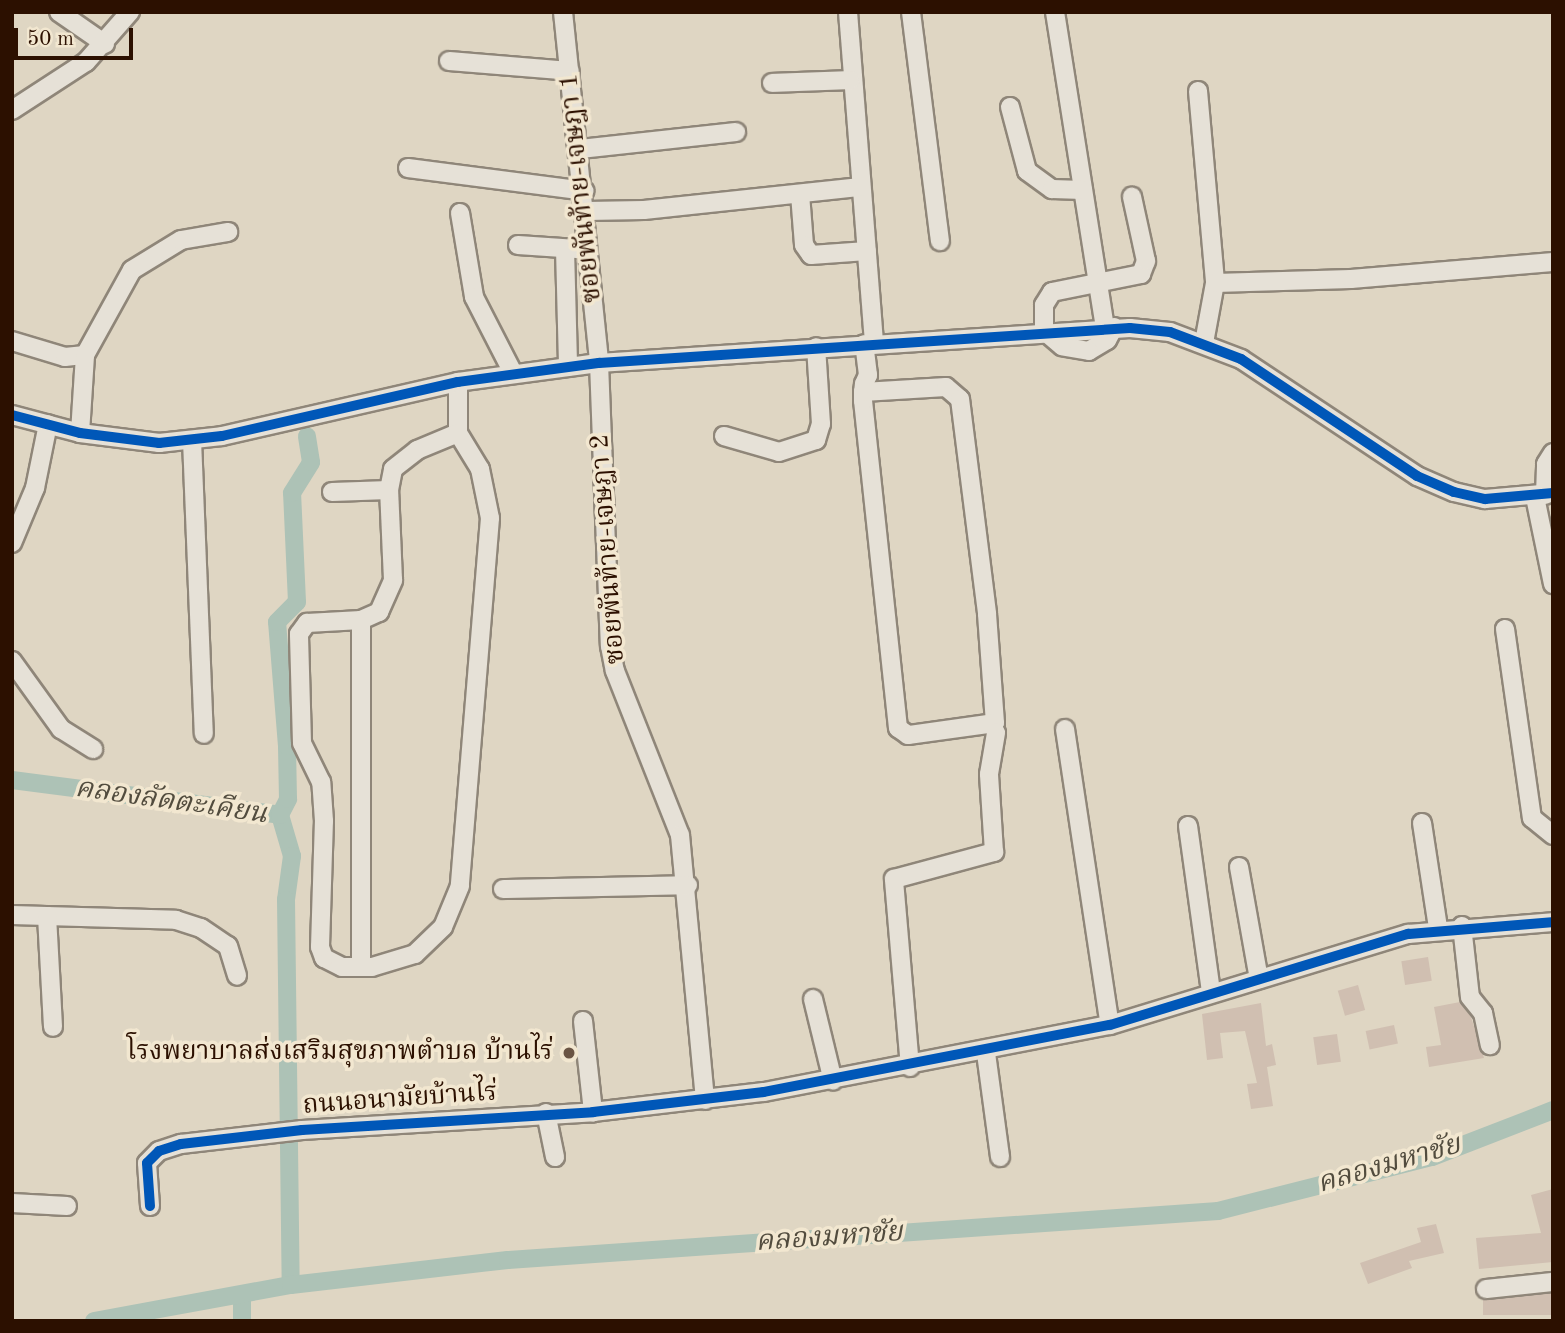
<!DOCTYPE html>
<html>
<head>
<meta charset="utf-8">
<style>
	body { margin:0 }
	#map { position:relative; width:1565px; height:1333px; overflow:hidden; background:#dfd6c3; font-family:"Old Standard TT","Noto Serif Thai",serif }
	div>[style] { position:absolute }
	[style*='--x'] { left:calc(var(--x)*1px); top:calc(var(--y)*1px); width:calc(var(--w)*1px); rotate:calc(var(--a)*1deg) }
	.canal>* { height:18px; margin:-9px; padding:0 9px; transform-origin:9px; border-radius:9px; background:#adc2b6 }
	.building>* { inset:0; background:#d0bfb1; transform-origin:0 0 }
	.roads { filter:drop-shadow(2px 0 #8f8679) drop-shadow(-2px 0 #8f8679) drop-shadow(0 2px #8f8679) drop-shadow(0 -2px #8f8679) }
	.minor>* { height:18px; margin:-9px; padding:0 9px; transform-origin:9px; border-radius:9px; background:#e6e1d7 }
	.cycleway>* { height:10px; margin:-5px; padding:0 5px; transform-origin:5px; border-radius:5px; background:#0057b8 }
	.dots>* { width:19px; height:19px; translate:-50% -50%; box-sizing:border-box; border:4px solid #f2e7d0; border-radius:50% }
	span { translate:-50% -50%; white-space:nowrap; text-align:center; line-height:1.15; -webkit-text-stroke:7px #f2e7d0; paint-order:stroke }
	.street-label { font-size:26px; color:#2c1000 }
	.poi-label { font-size:26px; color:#2c1000 }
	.right { translate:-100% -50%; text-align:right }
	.water-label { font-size:28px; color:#524c3e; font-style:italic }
	.frame { position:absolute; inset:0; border:14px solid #2c1000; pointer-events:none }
	.scale { position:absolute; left:14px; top:28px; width:119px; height:32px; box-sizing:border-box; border:4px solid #2c1000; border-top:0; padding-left:9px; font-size:21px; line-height:24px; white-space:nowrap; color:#2c1000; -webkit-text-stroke:5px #f2e7d0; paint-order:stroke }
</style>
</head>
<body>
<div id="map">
	<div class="canal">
		<i style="--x:12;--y:780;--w:270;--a:7.4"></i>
		<i style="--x:280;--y:815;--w:43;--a:73.7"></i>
		<i style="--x:292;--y:856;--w:44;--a:97.8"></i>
		<i style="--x:286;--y:900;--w:385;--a:89.3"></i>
		<i style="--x:280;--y:815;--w:18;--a:-63"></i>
		<i style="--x:288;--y:799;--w:53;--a:-91.1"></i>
		<i style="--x:287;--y:746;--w:124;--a:-94.6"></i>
		<i style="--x:277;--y:622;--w:28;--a:-45"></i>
		<i style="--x:297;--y:602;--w:109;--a:-92.6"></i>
		<i style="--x:292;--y:493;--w:36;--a:-58"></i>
		<i style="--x:311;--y:462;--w:26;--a:-99"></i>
		<i style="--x:242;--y:1298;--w:23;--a:90"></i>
		<i style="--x:94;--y:1321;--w:200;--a:-10.4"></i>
		<i style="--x:291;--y:1285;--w:218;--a:-6.6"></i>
		<i style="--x:508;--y:1260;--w:712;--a:-3.95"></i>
		<i style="--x:1218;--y:1211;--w:221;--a:-14.2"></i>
		<i style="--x:1432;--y:1157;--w:130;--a:-21.2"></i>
	</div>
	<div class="building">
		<i style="left:1428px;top:957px;width:24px;height:27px;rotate:81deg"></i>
		<i style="left:1358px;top:985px;width:26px;height:21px;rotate:74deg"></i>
		<i style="clip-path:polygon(1460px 1002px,1471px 1017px,1484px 1058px,1429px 1067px,1426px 1047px,1441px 1045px,1434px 1007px)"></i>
		<i style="clip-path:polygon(1261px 1003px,1266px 1046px,1272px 1044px,1276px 1065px,1267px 1067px,1273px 1106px,1251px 1109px,1247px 1084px,1257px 1083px,1245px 1031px,1220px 1033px,1223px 1058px,1207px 1060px,1202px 1014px)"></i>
		<i style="left:1394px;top:1025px;width:19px;height:29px;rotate:78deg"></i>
		<i style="left:1337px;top:1034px;width:28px;height:24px;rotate:82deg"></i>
		<i style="clip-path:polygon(1553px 1189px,1553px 1262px,1479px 1269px,1476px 1238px,1541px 1233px,1531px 1195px)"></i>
		<i style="clip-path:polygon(1436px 1224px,1444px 1253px,1409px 1261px,1412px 1268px,1368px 1284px,1360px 1263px,1421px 1242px,1417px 1228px)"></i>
		<i style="left:1553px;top:1293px;width:22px;height:70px;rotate:90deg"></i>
	</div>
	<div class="roads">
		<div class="minor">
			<i style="--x:59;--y:12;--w:56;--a:34.8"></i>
			<i style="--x:563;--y:12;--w:353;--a:84.1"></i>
			<i style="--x:599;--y:363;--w:283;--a:87.8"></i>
			<i style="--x:610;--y:646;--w:25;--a:79"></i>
			<i style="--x:615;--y:671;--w:176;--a:68.4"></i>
			<i style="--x:680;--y:835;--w:266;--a:84.6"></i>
			<i style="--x:848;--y:12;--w:332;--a:85.5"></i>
			<i style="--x:911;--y:12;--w:231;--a:82.8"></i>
			<i style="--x:1055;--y:12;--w:319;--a:81"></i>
			<i style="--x:449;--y:61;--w:121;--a:4.7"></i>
			<i style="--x:772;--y:83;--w:78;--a:-2.2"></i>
			<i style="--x:1198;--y:91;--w:193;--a:84.9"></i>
			<i style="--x:1215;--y:283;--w:61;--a:100.4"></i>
			<i style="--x:1010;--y:107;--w:66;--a:75.1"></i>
			<i style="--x:1027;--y:171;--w:31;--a:36"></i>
			<i style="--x:1052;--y:189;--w:31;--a:2"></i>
			<i style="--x:12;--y:110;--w:88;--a:-33"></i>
			<i style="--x:86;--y:62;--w:67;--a:-48.7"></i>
			<i style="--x:580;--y:149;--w:157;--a:-6.2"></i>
			<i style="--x:408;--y:168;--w:178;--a:7.4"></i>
			<i style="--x:800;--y:194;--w:51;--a:85.5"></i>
			<i style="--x:804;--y:245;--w:12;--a:55"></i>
			<i style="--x:811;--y:255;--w:56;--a:-4.1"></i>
			<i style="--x:587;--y:211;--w:57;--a:-1"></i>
			<i style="--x:644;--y:210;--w:218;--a:-6.1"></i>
			<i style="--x:460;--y:213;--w:85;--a:80.5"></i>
			<i style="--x:474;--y:297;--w:85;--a:62.8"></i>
			<i style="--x:518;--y:245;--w:59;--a:3.9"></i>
			<i style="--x:565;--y:249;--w:118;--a:88.5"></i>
			<i style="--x:1215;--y:283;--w:136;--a:-1.7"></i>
			<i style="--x:1351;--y:279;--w:203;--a:-4.8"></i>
			<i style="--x:1114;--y:327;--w:15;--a:118"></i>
			<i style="--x:1107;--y:340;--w:21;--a:149"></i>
			<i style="--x:1089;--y:351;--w:27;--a:-170"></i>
			<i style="--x:1062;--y:346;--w:23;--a:-140"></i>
			<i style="--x:1044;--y:331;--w:26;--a:-90"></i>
			<i style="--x:1044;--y:305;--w:15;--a:-58"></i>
			<i style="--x:1052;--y:292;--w:91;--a:-11.4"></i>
			<i style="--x:1141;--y:274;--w:14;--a:-69"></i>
			<i style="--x:1146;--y:261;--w:66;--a:-102.3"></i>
			<i style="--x:12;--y:341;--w:55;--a:16.8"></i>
			<i style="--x:65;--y:357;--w:20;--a:-6"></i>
			<i style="--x:458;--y:382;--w:51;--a:90"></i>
			<i style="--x:458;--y:433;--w:42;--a:58.6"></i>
			<i style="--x:480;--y:469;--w:50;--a:78.5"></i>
			<i style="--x:490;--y:518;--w:369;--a:94.7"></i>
			<i style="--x:460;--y:886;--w:44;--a:112.5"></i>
			<i style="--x:443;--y:927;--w:39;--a:136"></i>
			<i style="--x:415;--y:954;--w:45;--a:163.2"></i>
			<i style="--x:372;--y:967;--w:30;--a:180"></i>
			<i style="--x:342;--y:967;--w:20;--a:-153"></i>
			<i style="--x:324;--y:958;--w:12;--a:-110"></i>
			<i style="--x:320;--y:947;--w:126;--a:-88.2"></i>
			<i style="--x:324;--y:821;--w:39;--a:-94"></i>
			<i style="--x:321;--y:782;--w:43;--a:-116"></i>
			<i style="--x:302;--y:743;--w:109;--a:-91.6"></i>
			<i style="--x:299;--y:634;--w:14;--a:-54"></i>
			<i style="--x:307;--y:623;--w:54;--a:-3.2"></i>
			<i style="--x:361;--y:620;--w:20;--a:-24"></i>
			<i style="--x:379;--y:612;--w:35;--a:-66"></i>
			<i style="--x:393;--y:580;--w:90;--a:-92.5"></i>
			<i style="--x:389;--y:490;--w:21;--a:-79"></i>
			<i style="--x:393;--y:469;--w:31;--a:-38"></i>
			<i style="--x:417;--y:450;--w:44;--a:-22.5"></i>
			<i style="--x:863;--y:392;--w:83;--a:-3.4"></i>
			<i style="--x:946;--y:387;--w:18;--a:41"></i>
			<i style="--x:960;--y:399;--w:217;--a:82.8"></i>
			<i style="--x:987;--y:614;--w:109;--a:85.8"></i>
			<i style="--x:995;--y:723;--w:88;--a:172.1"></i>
			<i style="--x:908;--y:735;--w:12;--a:-145"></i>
			<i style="--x:898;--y:728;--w:329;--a:-96.1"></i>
			<i style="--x:863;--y:401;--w:9;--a:-90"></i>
			<i style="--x:863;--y:392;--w:8;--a:-83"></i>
			<i style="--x:864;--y:384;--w:10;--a:-66"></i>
			<i style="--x:868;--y:375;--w:31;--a:-97"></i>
			<i style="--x:12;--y:415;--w:70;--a:14.8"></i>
			<i style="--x:80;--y:433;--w:80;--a:7.2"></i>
			<i style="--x:159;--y:443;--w:63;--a:-6.3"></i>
			<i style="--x:222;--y:436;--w:242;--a:-12.9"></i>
			<i style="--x:458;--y:382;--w:142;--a:-7.7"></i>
			<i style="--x:599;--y:363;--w:532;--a:-3.77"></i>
			<i style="--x:1130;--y:328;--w:40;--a:5.7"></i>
			<i style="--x:1170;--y:332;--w:76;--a:20.8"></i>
			<i style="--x:1241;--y:359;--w:211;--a:33.6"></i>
			<i style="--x:1417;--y:476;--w:40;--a:23.4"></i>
			<i style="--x:1454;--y:492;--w:32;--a:13"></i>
			<i style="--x:1485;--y:499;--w:68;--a:-5"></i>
			<i style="--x:80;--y:433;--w:78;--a:-86.3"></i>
			<i style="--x:85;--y:355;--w:97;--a:-61.1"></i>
			<i style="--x:132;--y:270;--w:57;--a:-31.5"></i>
			<i style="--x:181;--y:240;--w:48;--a:-9.7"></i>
			<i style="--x:724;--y:436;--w:57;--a:16.2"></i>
			<i style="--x:779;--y:452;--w:39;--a:-18"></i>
			<i style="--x:816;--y:440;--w:17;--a:-73"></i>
			<i style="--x:821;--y:424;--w:77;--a:-93.7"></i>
			<i style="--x:192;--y:440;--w:294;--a:87.7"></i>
			<i style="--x:332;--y:492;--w:57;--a:-2"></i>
			<i style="--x:1545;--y:495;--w:31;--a:-88"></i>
			<i style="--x:1546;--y:464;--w:13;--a:-58"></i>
			<i style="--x:1535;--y:497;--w:89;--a:78.3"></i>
			<i style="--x:12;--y:543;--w:60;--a:-67.3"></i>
			<i style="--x:35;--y:488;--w:65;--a:-78.5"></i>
			<i style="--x:1505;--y:629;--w:191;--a:81.9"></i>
			<i style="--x:1532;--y:818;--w:27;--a:39"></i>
			<i style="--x:12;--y:661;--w:84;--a:54.2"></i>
			<i style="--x:61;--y:729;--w:38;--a:32"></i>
			<i style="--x:1065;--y:729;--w:299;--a:81.4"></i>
			<i style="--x:1422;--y:823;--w:105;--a:81.3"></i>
			<i style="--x:1188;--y:826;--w:167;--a:82.1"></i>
			<i style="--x:1239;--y:867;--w:114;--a:79.9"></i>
			<i style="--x:503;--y:889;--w:185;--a:-1.2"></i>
			<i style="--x:12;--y:915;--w:164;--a:1.7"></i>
			<i style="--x:176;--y:920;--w:26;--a:18"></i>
			<i style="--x:201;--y:928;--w:32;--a:34"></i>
			<i style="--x:228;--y:946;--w:31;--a:73"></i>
			<i style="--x:47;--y:916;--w:111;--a:86.9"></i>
			<i style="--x:1462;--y:926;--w:71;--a:83.6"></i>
			<i style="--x:1470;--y:997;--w:21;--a:51"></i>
			<i style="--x:1483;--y:1013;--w:33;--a:78"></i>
			<i style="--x:361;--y:967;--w:347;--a:-90"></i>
			<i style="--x:813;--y:999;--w:84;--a:76.3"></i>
			<i style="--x:583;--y:1021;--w:92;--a:83.7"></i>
			<i style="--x:986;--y:1053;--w:105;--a:82.3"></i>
			<i style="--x:910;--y:1067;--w:189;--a:-94.9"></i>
			<i style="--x:894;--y:879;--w:104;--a:-15.1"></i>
			<i style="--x:994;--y:852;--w:78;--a:-93.7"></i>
			<i style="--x:989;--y:774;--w:42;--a:-80.3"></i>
			<i style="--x:546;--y:1113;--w:45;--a:78.4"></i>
			<i style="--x:12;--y:1203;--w:55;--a:3.1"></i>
			<i style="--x:150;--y:1206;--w:43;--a:-94"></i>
			<i style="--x:147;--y:1163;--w:17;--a:-45"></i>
			<i style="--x:159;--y:1151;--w:23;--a:-18"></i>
			<i style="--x:181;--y:1144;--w:122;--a:-6.6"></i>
			<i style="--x:302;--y:1130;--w:292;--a:-3.5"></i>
			<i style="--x:593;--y:1112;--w:172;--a:-6.7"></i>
			<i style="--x:764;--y:1092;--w:352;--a:-11"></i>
			<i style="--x:1110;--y:1025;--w:312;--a:-17"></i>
			<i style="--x:1408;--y:934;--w:145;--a:-4.7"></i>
			<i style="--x:1486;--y:1289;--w:67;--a:-6"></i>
		</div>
	</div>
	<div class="cycleway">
		<i style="--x:12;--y:415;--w:70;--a:14.8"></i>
		<i style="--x:80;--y:433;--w:80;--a:7.2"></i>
		<i style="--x:159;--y:443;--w:63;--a:-6.3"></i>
		<i style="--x:222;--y:436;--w:242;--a:-12.9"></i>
		<i style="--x:458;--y:382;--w:142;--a:-7.7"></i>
		<i style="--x:599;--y:363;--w:532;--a:-3.77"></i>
		<i style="--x:1130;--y:328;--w:40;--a:5.7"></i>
		<i style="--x:1170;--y:332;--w:76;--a:20.8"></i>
		<i style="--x:1241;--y:359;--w:211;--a:33.6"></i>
		<i style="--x:1417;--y:476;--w:40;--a:23.4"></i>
		<i style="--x:1454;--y:492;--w:32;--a:13"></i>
		<i style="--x:1485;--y:499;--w:68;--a:-5"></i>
		<i style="--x:150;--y:1206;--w:43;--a:-94"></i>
		<i style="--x:147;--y:1163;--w:17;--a:-45"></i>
		<i style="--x:159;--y:1151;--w:23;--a:-18"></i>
		<i style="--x:181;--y:1144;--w:122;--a:-6.6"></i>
		<i style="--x:302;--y:1130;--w:292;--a:-3.5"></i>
		<i style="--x:593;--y:1112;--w:172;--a:-6.7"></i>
		<i style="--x:764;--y:1092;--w:352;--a:-11"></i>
		<i style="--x:1110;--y:1025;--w:312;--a:-17"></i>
		<i style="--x:1408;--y:934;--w:145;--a:-4.7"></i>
	</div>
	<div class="dots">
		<i style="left:569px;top:1053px;background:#6b5544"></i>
	</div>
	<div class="street-label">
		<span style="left:582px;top:188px;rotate:-96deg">ซอยพันท้าย-เจษฎา 1</span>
		<span style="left:609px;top:549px;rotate:-94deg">ซอยพันท้าย-เจษฎา 2</span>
		<span style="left:400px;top:1100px;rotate:-4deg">ถนนอนามัยบ้านไร่</span>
	</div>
	<div class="poi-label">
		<span class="right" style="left:553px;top:1053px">โรงพยาบาลส่งเสริมสุขภาพตำบล บ้านไร่</span>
	</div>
	<div class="water-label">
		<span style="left:171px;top:802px;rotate:8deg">คลองลัดตะเคียน</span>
		<span style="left:1389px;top:1165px;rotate:-16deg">คลองมหาชัย</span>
		<span style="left:829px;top:1238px;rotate:-4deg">คลองมหาชัย</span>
	</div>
	<div class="frame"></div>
	<div class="scale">50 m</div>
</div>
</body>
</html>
